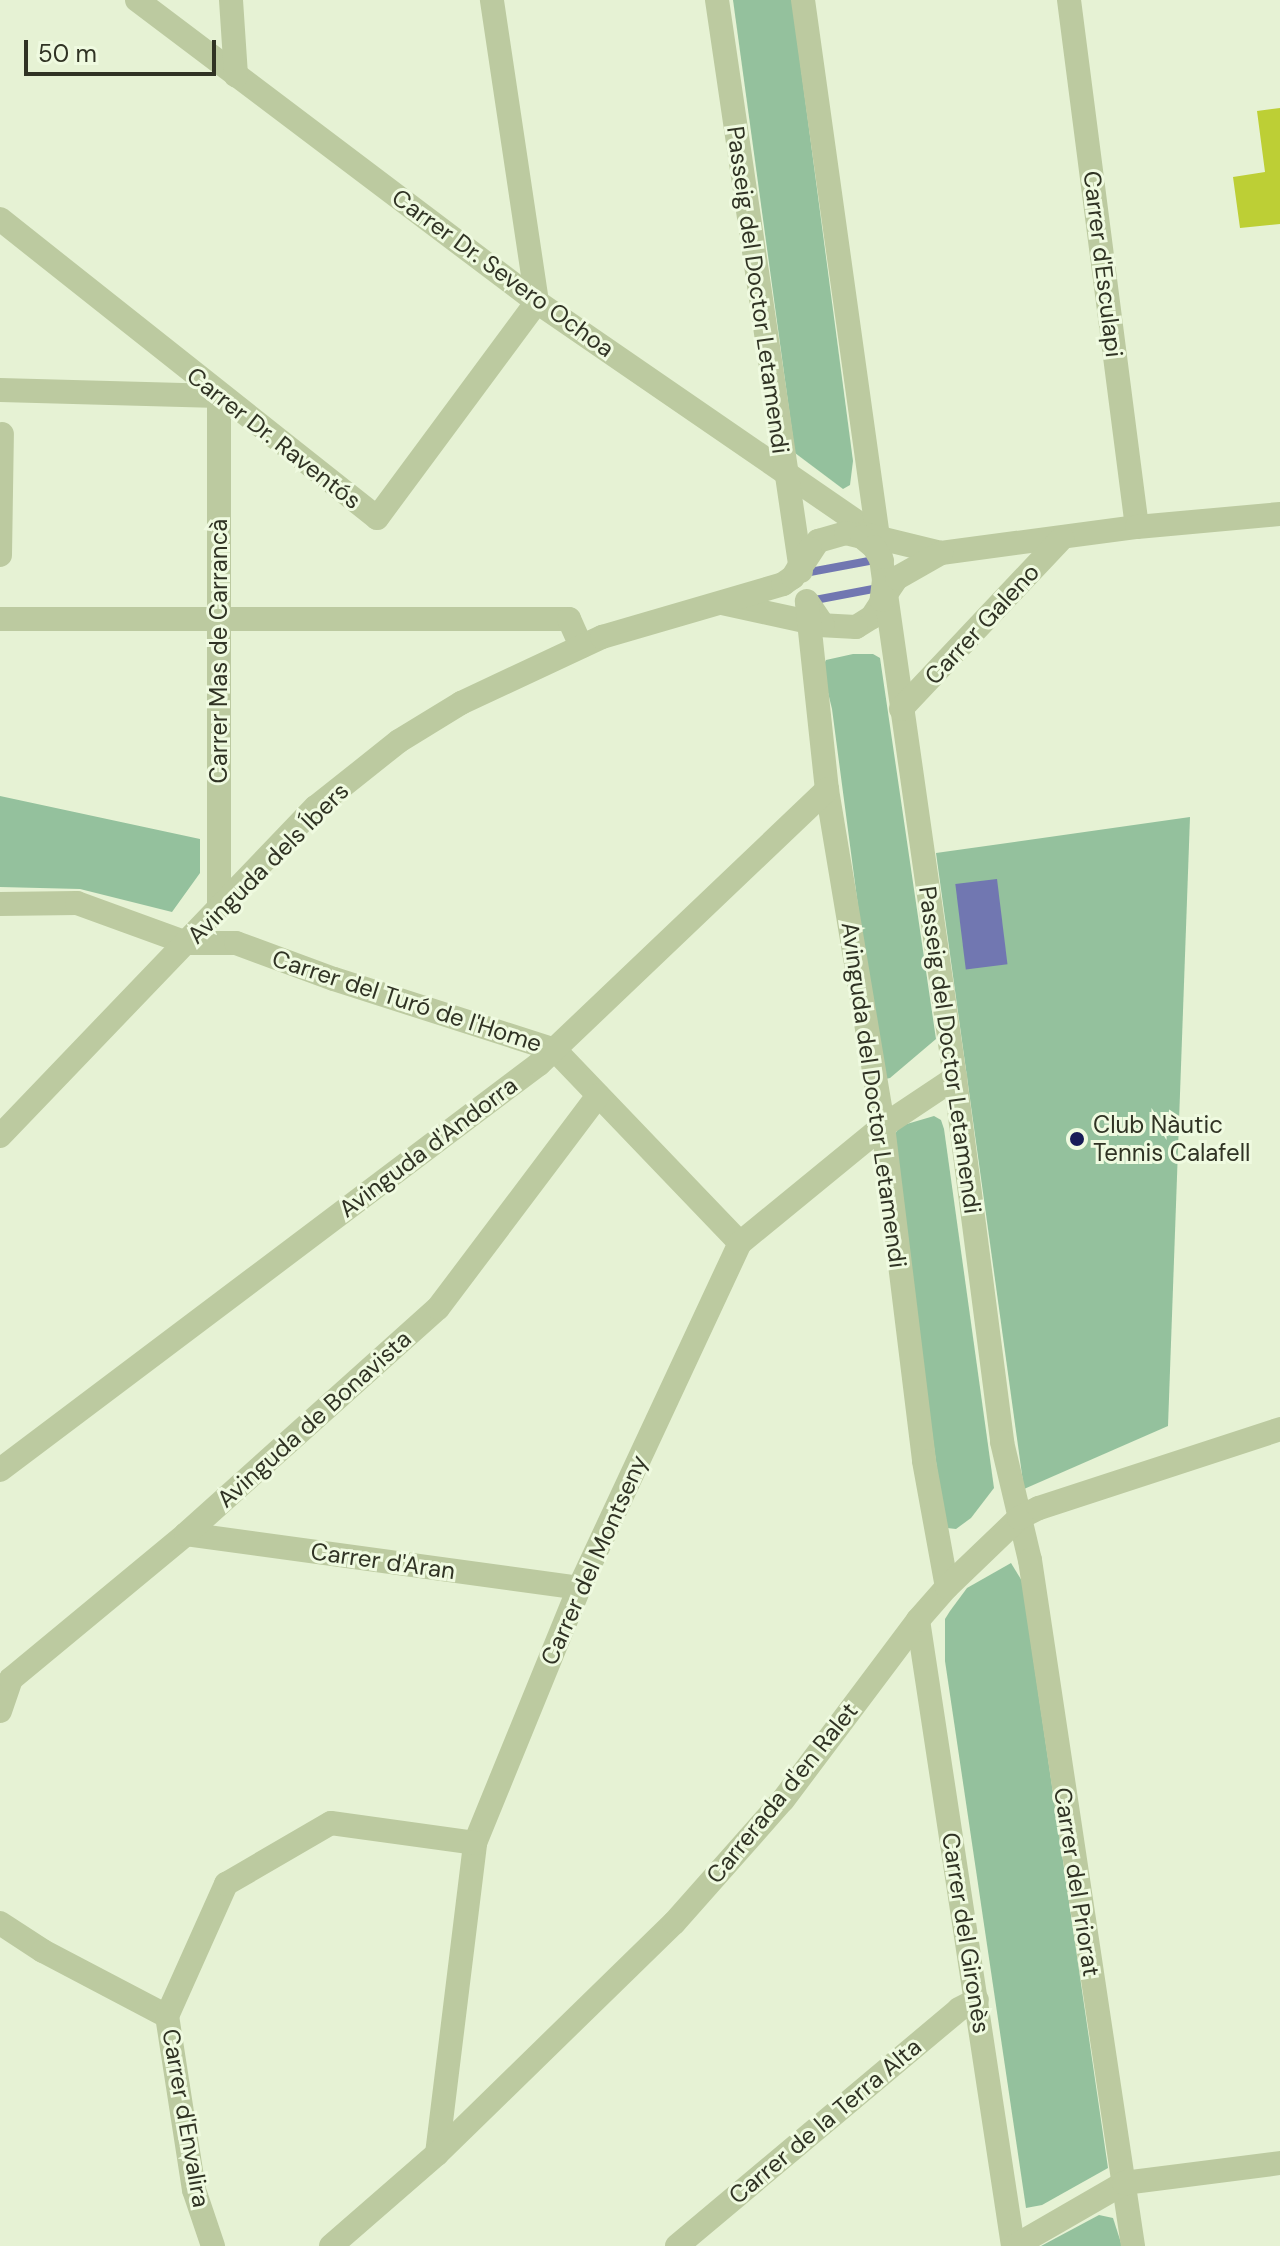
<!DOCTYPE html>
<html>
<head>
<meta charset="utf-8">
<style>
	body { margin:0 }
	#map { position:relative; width:1280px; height:2246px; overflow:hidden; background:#e6f2d4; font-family:"DM Sans",sans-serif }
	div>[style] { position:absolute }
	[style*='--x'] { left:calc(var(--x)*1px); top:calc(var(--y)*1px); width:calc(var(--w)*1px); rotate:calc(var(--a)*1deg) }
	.green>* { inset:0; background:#94c19d }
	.water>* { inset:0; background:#7177b1; transform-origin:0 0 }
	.stream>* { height:8px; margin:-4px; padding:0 4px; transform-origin:4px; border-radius:4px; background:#7177b1 }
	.building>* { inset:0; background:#bdcf35 }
	.minor>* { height:24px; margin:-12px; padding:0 12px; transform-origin:12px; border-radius:12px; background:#bccaa0 }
	.dots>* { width:22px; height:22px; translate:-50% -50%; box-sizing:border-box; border:4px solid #effae0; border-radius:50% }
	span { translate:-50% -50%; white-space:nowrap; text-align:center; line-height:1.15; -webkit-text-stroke:6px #effae0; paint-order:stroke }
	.street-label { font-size:24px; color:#303324 }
	.poi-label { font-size:24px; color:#303324 }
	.left { translate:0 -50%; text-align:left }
	.scale { position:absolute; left:24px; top:40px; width:192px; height:36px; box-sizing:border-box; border:4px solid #303324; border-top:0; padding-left:10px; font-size:24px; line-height:28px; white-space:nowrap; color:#303324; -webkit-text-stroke:6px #effae0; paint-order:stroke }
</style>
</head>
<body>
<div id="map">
	<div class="green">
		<i style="clip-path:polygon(733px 0,792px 0,853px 461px,850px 485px,843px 489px,795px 453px)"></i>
		<i style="clip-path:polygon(853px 654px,873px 654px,880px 658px,936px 1039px,890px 1078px,881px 1080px,832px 709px,822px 668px,826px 660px)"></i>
		<i style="clip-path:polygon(0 796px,200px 839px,200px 873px,172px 912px,80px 889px,0 887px)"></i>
		<i style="clip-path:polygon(1190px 817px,1168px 1426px,1024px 1489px,936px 853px)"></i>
		<i style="clip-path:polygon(934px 1116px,941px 1120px,944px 1129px,994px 1488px,971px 1518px,956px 1529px,947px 1528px,944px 1520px,894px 1156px,895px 1134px,900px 1126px)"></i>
		<i style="clip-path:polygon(1011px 1563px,1022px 1581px,1108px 2168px,1042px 2205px,1026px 2208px,945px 1661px,945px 1619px,950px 1611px,967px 1588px)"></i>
		<i style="clip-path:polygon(1099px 2215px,1113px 2218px,1122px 2246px,1041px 2246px)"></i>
	</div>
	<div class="water">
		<i style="left:997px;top:879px;width:86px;height:42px;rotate:83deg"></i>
	</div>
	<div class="stream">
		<i style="--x:810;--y:572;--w:60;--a:-10.6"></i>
		<i style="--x:815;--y:600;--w:59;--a:-10.7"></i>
	</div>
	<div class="building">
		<i style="clip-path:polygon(1280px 108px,1280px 224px,1240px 228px,1233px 177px,1265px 172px,1257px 111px)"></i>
	</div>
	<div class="minor">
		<i style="--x:137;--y:0;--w:501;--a:37.05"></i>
		<i style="--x:537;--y:302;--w:413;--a:34.5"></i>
		<i style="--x:231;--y:0;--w:76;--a:86.2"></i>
		<i style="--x:717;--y:0;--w:577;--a:81.63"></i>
		<i style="--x:803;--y:0;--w:586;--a:82.05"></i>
		<i style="--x:884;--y:580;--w:23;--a:97"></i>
		<i style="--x:881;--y:603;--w:17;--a:123"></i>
		<i style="--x:872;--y:617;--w:19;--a:148"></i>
		<i style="--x:856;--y:627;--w:33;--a:-177"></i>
		<i style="--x:823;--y:625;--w:29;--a:-124"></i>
		<i style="--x:1069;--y:0;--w:531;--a:82.65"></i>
		<i style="--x:0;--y:219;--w:481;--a:38.4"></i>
		<i style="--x:377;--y:518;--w:269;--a:-53.5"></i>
		<i style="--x:537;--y:302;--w:305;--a:-98.5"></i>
		<i style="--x:0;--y:390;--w:219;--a:1.6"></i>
		<i style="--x:219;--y:396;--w:509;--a:90"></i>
		<i style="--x:863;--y:534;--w:80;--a:13.7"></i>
		<i style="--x:941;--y:553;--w:198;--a:-7.6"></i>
		<i style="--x:1137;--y:527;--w:144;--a:-5.2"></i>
		<i style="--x:0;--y:555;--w:121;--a:-89.1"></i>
		<i style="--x:805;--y:561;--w:24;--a:-57"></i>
		<i style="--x:818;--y:541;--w:29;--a:-16"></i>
		<i style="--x:846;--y:533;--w:16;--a:14"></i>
		<i style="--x:862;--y:537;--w:16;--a:40"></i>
		<i style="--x:874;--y:547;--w:16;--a:60"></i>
		<i style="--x:884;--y:580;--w:503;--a:81.89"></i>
		<i style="--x:955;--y:1078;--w:367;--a:82.6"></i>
		<i style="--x:1002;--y:1442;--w:121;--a:76.7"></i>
		<i style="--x:1030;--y:1560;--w:694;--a:81.46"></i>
		<i style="--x:882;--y:600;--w:27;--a:-56"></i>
		<i style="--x:897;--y:578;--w:51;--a:-29.6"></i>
		<i style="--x:722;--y:603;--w:103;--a:12.3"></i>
		<i style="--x:807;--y:603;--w:188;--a:83.9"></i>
		<i style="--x:827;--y:790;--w:341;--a:80.5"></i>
		<i style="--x:883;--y:1126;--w:337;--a:83"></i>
		<i style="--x:924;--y:1461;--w:128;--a:79.7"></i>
		<i style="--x:0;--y:619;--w:569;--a:0"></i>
		<i style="--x:569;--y:619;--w:30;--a:66"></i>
		<i style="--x:901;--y:709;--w:235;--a:-46.7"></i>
		<i style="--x:0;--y:904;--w:77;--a:-0.7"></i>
		<i style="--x:77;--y:903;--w:117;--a:20"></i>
		<i style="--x:187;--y:943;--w:49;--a:0"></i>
		<i style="--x:236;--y:943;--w:104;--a:20.2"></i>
		<i style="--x:334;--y:979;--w:232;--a:17.8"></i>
		<i style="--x:555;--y:1050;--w:267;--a:46.2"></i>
		<i style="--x:0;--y:1136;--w:456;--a:-46.2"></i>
		<i style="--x:316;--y:807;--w:106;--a:-38.5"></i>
		<i style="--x:399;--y:741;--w:73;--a:-31.5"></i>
		<i style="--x:461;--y:703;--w:156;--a:-25.1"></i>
		<i style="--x:602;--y:637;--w:189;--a:-16.3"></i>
		<i style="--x:783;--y:584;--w:12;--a:-35"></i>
		<i style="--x:793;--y:577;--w:33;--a:-59"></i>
		<i style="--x:0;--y:1470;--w:675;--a:-36.99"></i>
		<i style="--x:539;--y:1064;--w:398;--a:-43.6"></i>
		<i style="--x:186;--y:1534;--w:397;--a:7.8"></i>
		<i style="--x:918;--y:1620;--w:633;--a:81.37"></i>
		<i style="--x:0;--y:1711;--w:34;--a:-71"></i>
		<i style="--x:11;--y:1679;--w:227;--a:-39.6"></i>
		<i style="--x:186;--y:1534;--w:338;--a:-41.9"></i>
		<i style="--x:438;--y:1308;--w:266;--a:-53"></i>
		<i style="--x:0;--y:1923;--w:51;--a:33.1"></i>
		<i style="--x:43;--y:1951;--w:140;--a:27.7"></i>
		<i style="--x:437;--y:2154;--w:313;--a:-83"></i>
		<i style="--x:475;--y:1843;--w:275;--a:-67.8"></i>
		<i style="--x:579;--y:1588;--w:381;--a:-65"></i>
		<i style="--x:740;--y:1243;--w:185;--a:-39.3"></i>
		<i style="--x:883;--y:1126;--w:87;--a:-33.7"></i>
		<i style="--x:213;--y:2246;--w:59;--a:-108.7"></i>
		<i style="--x:194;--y:2190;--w:176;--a:-98.8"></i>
		<i style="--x:167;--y:2016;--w:145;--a:-65.9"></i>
		<i style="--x:226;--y:1884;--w:121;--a:-30.2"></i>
		<i style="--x:331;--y:1823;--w:145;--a:7.9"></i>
		<i style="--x:331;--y:2246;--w:140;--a:-41"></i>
		<i style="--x:437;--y:2154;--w:331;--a:-44.3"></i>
		<i style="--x:674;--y:1923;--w:164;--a:-48.5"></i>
		<i style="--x:783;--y:1800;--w:225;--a:-53.1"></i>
		<i style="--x:918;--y:1620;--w:44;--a:-48.7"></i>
		<i style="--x:947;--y:1587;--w:100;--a:-43.8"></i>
		<i style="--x:1019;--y:1518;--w:22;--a:-27"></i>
		<i style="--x:1039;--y:1508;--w:254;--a:-18.1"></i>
		<i style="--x:677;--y:2246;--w:368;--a:-40"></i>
		<i style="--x:959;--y:2009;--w:20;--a:-27"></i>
		<i style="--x:1015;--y:2246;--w:126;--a:-30"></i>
		<i style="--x:1124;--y:2183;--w:157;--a:-7.3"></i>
	</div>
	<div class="dots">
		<i style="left:1077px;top:1139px;background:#171b57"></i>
	</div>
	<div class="street-label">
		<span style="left:1103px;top:264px;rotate:83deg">Carrer d'Esculapi</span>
		<span style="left:503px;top:273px;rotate:36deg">Carrer Dr. Severo Ochoa</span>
		<span style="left:758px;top:290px;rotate:82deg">Passeig del Doctor Letamendi</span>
		<span style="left:274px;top:438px;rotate:38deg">Carrer Dr. Raventós</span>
		<span style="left:982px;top:624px;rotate:-47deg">Carrer Galeno</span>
		<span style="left:219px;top:651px;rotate:-90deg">Carrer Mas de Carrancà</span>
		<span style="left:268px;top:863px;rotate:-45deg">Avinguda dels Íbers</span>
		<span style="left:407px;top:1001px;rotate:18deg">Carrer del Turó de l'Home</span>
		<span style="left:950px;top:1050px;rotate:82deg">Passeig del Doctor Letamendi</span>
		<span style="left:874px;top:1095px;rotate:82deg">Avinguda del Doctor Letamendi</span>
		<span style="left:428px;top:1147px;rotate:-37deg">Avinguda d'Andorra</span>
		<span style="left:314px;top:1419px;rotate:-42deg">Avinguda de Bonavista</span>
		<span style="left:594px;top:1560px;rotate:-66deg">Carrer del Montseny</span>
		<span style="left:383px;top:1561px;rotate:8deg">Carrer d'Aran</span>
		<span style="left:782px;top:1793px;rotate:-51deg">Carrerada d'en Ralet</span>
		<span style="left:1077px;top:1882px;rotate:81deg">Carrer del Priorat</span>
		<span style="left:966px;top:1933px;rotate:81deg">Carrer del Gironès</span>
		<span style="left:186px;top:2118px;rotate:80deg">Carrer d'Envalira</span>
		<span style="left:825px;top:2121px;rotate:-40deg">Carrer de la Terra Alta</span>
	</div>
	<div class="poi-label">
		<span class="left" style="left:1093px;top:1139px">Club Nàutic<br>Tennis Calafell</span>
	</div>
	<div class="scale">50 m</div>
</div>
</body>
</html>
